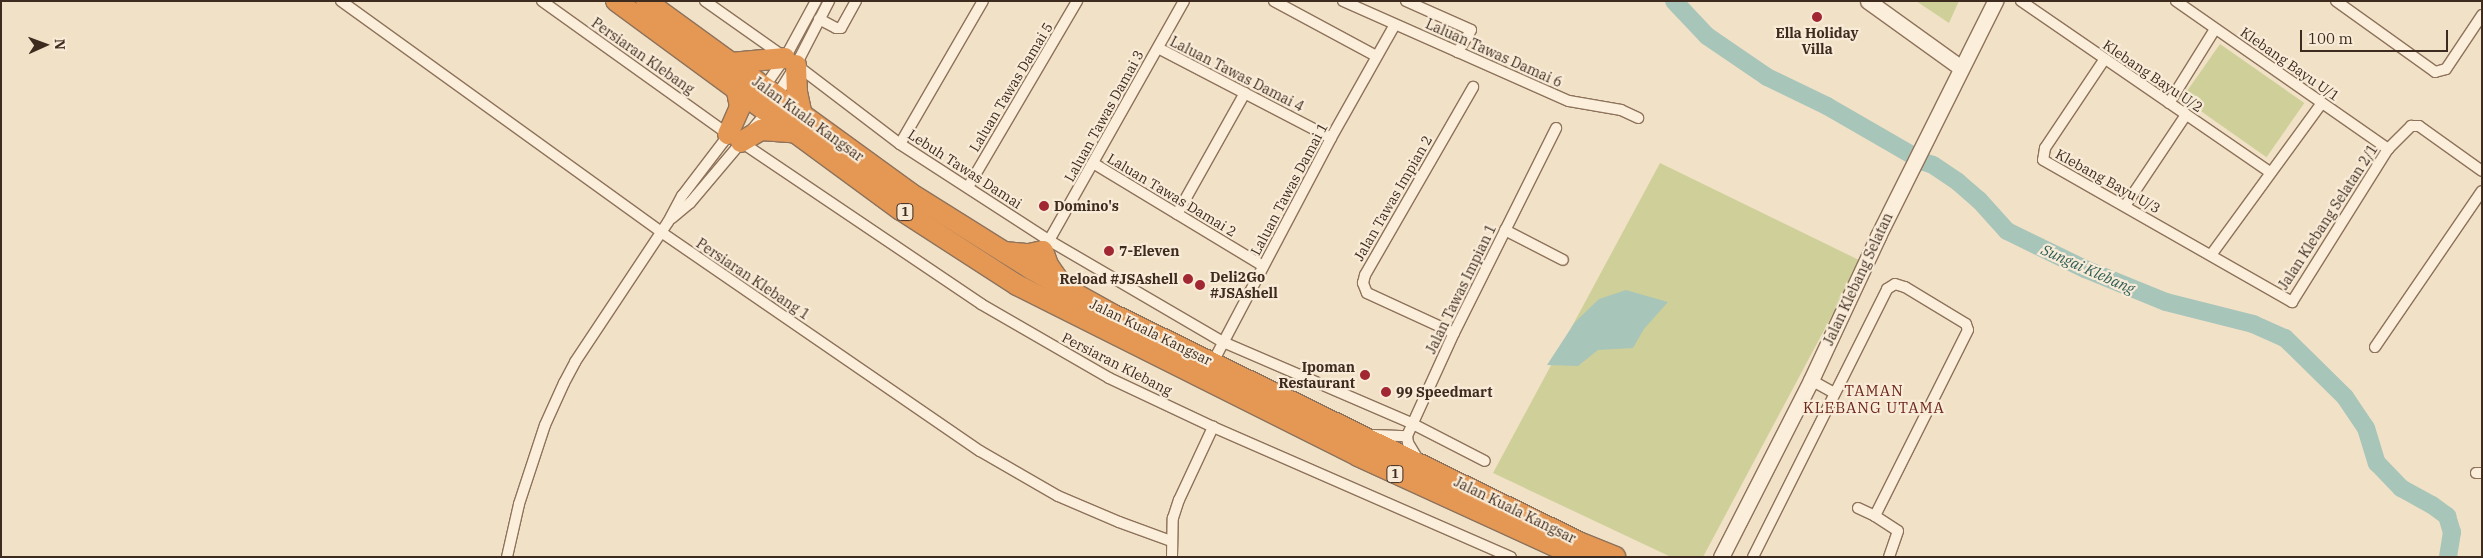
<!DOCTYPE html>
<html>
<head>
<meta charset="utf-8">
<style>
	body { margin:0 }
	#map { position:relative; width:2483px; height:558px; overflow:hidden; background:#f1e1c7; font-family:"IBM Plex Serif",serif }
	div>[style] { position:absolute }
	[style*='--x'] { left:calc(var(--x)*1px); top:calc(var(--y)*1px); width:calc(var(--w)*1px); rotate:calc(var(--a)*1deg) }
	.green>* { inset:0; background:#cfd099; transform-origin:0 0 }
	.water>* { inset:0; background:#a8c5ba }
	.river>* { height:18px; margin:-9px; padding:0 9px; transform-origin:9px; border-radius:9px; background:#a8c5ba }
	.roads { filter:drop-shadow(1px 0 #8e725b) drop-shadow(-1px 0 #8e725b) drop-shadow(0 1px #8e725b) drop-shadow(0 -1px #8e725b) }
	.street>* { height:10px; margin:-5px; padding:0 5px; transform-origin:5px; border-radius:5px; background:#fbefdb }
	.secondary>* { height:15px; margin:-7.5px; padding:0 7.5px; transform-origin:7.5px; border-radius:7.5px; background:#fbefdb }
	.highway>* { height:20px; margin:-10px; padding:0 10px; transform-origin:10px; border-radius:10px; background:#e49854 }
	.dots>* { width:14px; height:14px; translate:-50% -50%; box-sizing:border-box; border:2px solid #f8ebd7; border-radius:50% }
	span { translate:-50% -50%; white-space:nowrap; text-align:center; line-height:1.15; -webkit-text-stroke:4.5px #f8ebd7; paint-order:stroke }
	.shield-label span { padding:1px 4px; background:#f8ebd7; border:1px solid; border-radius:4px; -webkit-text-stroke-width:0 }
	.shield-label { font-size:12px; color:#3e2b1f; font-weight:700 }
	.poi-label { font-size:14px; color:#3e2b1f; font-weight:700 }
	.left { translate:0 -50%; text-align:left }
	.right { translate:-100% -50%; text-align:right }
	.street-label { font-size:14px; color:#3e2b1f }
	.water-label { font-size:15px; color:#2e5e57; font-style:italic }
	.neighbourhood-label { font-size:15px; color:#6d261c; letter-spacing:1px }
	.frame { position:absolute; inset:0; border:2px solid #3e2b1f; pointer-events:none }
	.north { position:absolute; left:20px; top:20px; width:50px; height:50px; -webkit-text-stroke:4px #f8ebd7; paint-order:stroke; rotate:88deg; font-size:14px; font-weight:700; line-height:20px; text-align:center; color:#3e2b1f }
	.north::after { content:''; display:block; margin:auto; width:18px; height:22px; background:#3e2b1f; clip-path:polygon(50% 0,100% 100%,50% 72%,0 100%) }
	.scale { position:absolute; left:2300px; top:30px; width:148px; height:22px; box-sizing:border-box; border:2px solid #3e2b1f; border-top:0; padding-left:6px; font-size:15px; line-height:18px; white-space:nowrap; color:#3e2b1f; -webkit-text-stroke:4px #f8ebd7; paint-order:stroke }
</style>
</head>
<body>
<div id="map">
	<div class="green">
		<i style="clip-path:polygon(1916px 1px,1959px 1px,1949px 23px)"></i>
		<i style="left:2220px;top:44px;width:103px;height:66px;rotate:35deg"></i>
		<i style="clip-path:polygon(1660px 163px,1861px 261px,1703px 557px,1671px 557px,1493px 473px)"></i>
	</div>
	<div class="water">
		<i style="clip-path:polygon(1626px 290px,1668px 302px,1644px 329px,1633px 348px,1598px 350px,1578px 366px,1547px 365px,1575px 322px,1599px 299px)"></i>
	</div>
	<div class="river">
		<i style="--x:1674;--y:1;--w:48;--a:46.7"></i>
		<i style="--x:1707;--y:36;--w:73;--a:34.3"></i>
		<i style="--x:1767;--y:77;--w:67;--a:25.8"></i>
		<i style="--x:1827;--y:106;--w:112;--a:30"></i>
		<i style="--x:1924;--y:162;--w:9;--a:18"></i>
		<i style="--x:1933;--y:165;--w:30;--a:34"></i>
		<i style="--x:1958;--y:182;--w:28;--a:41"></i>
		<i style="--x:1979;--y:200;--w:42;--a:47.9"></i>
		<i style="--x:2007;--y:231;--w:87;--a:26"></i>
		<i style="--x:2085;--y:269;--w:87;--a:22.2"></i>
		<i style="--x:2166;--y:302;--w:90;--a:14.2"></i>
		<i style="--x:2253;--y:324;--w:35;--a:24"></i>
		<i style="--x:2285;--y:338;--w:84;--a:44.5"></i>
		<i style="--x:2345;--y:397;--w:37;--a:56"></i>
		<i style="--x:2366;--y:428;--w:37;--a:73"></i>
		<i style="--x:2377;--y:463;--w:35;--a:46"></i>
		<i style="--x:2401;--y:488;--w:35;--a:29"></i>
		<i style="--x:2432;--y:505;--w:19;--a:36"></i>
		<i style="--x:2447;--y:516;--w:17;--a:73"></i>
		<i style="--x:2452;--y:532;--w:25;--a:99"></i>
	</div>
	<div class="roads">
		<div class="street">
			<i style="--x:341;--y:1;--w:395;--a:35.8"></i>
			<i style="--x:661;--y:232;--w:387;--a:34.5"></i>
			<i style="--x:980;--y:451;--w:90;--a:30"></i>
			<i style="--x:1058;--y:496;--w:66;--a:23.1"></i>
			<i style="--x:1119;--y:522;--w:55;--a:20.1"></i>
			<i style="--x:542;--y:1;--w:229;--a:35.6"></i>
			<i style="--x:705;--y:1;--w:95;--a:35.2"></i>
			<i style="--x:1274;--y:1;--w:116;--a:28.3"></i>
			<i style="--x:1343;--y:1;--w:247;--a:23.9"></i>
			<i style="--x:1569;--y:101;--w:53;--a:9.8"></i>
			<i style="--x:1621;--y:110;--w:19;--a:25"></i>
			<i style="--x:1406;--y:1;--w:71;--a:24"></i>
			<i style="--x:1471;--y:30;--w:26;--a:121"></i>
			<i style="--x:2021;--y:1;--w:303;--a:34.5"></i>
			<i style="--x:2176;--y:1;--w:259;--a:34.9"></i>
			<i style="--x:2336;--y:1;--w:122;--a:35.6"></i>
			<i style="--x:2435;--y:72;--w:11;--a:-15"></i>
			<i style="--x:2446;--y:69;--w:65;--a:-56.3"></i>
			<i style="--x:819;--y:19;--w:19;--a:28"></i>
			<i style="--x:836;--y:28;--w:5;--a:0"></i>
			<i style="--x:841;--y:28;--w:31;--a:-61"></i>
			<i style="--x:1158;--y:48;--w:195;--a:27.5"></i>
			<i style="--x:2104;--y:60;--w:106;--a:123.8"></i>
			<i style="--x:2045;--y:148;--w:12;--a:99"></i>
			<i style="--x:2043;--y:160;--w:287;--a:29.7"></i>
			<i style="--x:2292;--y:302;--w:181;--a:-57.9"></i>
			<i style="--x:2388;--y:149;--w:33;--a:-45"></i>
			<i style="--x:2411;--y:126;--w:8;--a:0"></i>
			<i style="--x:2419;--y:126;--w:77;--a:35.5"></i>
			<i style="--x:795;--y:64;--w:132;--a:37.3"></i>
			<i style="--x:900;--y:144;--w:179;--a:32.9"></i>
			<i style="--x:1050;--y:241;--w:200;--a:30.3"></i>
			<i style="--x:1223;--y:342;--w:202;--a:23.3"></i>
			<i style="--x:1409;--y:422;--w:85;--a:27.2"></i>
			<i style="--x:763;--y:89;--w:38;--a:-55"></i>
			<i style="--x:785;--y:58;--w:65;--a:-61.5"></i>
			<i style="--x:2169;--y:103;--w:87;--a:-58.1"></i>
			<i style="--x:741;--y:142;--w:290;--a:34"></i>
			<i style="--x:981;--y:304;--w:148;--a:30"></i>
			<i style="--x:1109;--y:378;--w:115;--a:25.2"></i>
			<i style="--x:1213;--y:427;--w:325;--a:23.6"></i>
			<i style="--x:900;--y:144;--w:165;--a:-59.9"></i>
			<i style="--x:1093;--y:163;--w:199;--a:31.2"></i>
			<i style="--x:968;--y:187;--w:216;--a:-59.6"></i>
			<i style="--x:2125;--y:206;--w:110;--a:-56.2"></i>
			<i style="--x:1177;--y:214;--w:139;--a:-60.7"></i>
			<i style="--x:672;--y:218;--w:23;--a:-40"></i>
			<i style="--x:690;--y:203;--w:118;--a:-49.8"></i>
			<i style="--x:766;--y:113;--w:57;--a:-58"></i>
			<i style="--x:796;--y:65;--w:72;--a:-62.7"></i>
			<i style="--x:1505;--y:230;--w:65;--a:27.3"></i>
			<i style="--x:1047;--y:244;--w:279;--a:-60.6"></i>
			<i style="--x:2211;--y:255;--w:188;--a:-53.9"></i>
			<i style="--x:1454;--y:333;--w:96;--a:-155.3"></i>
			<i style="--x:1367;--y:293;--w:11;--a:-112"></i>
			<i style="--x:1363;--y:283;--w:8;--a:-76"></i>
			<i style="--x:1365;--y:275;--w:217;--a:-60.1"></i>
			<i style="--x:2375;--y:347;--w:189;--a:-55.6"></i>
			<i style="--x:1213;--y:362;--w:253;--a:-62.2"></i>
			<i style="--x:1331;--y:138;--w:129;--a:-60.6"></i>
			<i style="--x:1811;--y:380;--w:26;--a:29"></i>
			<i style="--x:1373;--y:435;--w:34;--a:2"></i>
			<i style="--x:1419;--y:461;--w:21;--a:-121"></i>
			<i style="--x:1408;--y:443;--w:7;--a:-98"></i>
			<i style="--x:1407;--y:436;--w:113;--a:-65.5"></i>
			<i style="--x:1454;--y:333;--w:229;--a:-63.5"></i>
			<i style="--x:2476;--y:473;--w:6;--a:0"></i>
			<i style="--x:1858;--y:508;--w:19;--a:25"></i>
			<i style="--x:507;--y:557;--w:54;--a:-77.2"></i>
			<i style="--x:519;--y:504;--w:83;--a:-71.8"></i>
			<i style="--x:545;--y:425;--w:46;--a:-65.7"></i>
			<i style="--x:564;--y:383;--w:24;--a:-62"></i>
			<i style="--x:575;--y:362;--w:168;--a:-56.4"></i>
			<i style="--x:668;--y:222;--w:30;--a:-62"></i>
			<i style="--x:682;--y:196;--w:79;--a:-52.7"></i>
			<i style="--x:1172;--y:557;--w:39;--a:-89"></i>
			<i style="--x:1173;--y:518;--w:19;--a:-72"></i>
			<i style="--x:1179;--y:500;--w:81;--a:-65"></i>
			<i style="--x:1753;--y:557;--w:300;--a:-63.4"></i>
			<i style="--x:1887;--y:289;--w:9;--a:-32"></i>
			<i style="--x:1895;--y:284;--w:10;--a:17"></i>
			<i style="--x:1905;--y:287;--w:71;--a:31.2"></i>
			<i style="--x:1966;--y:324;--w:6;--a:72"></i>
			<i style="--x:1968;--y:330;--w:208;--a:116.6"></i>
			<i style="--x:1875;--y:516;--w:27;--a:33"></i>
			<i style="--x:1898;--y:531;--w:28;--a:109"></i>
		</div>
		<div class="secondary">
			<i style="--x:1868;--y:1;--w:113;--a:35.7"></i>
			<i style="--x:1721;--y:557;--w:199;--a:-63"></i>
			<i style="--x:1811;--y:380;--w:159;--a:-65"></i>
			<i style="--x:1878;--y:236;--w:263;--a:-63.5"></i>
		</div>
		<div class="highway">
			<i style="--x:616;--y:1;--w:353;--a:36.3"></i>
			<i style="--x:901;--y:210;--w:138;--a:32.9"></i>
			<i style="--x:1017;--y:285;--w:381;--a:26.6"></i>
			<i style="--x:1358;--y:456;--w:243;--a:24.6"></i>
			<i style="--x:646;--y:1;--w:326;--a:36"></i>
			<i style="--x:910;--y:193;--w:143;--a:32.1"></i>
			<i style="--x:1031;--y:269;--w:93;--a:29.1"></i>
			<i style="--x:1112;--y:314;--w:522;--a:26.03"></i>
			<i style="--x:1581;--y:543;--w:37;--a:22"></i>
			<i style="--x:731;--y:63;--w:54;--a:-5.3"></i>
			<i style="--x:796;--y:65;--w:27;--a:88"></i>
			<i style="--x:797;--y:92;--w:24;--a:78"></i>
			<i style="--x:728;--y:134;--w:30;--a:-66"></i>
			<i style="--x:740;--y:107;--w:15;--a:-101"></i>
			<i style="--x:741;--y:142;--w:23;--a:-31"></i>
			<i style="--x:761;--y:130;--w:31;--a:4"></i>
			<i style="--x:1004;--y:252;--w:25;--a:5"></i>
			<i style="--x:1029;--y:254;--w:14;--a:-12"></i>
			<i style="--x:1043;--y:251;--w:15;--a:70"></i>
			<i style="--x:1048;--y:265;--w:24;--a:55"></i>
		</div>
	</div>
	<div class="dots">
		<i style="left:1817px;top:17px;background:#a12732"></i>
		<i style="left:1044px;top:206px;background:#a12732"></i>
		<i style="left:1109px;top:251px;background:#a12732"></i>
		<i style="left:1188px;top:279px;background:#a12732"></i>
		<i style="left:1200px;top:285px;background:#a12732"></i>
		<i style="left:1365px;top:375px;background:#a12732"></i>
		<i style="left:1386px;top:392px;background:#a12732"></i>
	</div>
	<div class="shield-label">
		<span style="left:905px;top:212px">1</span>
		<span style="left:1395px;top:474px">1</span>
	</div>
	<div class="poi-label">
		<span style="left:1817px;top:41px">Ella Holiday<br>Villa</span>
		<span class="left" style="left:1054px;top:206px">Domino's</span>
		<span class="left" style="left:1119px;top:251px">7-Eleven</span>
		<span class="left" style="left:1210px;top:285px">Deli2Go<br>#JSAshell</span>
		<span class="right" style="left:1178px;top:279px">Reload #JSAshell</span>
		<span class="right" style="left:1355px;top:375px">Ipoman<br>Restaurant</span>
		<span class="left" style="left:1396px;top:392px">99 Speedmart</span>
	</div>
	<div class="street-label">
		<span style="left:1494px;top:53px;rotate:24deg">Laluan Tawas Damai 6</span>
		<span style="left:643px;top:56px;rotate:35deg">Persiaran Klebang</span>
		<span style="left:2290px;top:64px;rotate:35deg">Klebang Bayu U/1</span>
		<span style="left:1237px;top:74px;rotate:27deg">Laluan Tawas Damai 4</span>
		<span style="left:2153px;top:76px;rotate:34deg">Klebang Bayu U/2</span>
		<span style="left:1011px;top:87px;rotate:-59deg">Laluan Tawas Damai 5</span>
		<span style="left:1104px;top:116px;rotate:-61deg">Laluan Tawas Damai 3</span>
		<span style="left:808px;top:119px;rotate:36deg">Jalan Kuala Kangsar</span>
		<span style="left:965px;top:169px;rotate:33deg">Lebuh Tawas Damai</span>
		<span style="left:2108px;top:181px;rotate:29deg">Klebang Bayu U/3</span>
		<span style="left:1289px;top:189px;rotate:-62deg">Laluan Tawas Damai 1</span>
		<span style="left:1172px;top:195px;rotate:31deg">Laluan Tawas Damai 2</span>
		<span style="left:1393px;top:198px;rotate:-60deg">Jalan Tawas Impian 2</span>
		<span style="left:2328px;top:217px;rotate:-57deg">Jalan Klebang Selatan 2/1</span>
		<span style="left:753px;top:279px;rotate:34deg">Persiaran Klebang 1</span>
		<span style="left:1858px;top:279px;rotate:-65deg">Jalan Klebang Selatan</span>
		<span style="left:1461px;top:289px;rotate:-64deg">Jalan Tawas Impian 1</span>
		<span style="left:1151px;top:332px;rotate:26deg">Jalan Kuala Kangsar</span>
		<span style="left:1117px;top:364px;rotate:27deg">Persiaran Klebang</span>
		<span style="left:1515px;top:510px;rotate:26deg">Jalan Kuala Kangsar</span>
	</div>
	<div class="water-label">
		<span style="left:2088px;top:269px;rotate:24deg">Sungai Klebang</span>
	</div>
	<div class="neighbourhood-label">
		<span style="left:1874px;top:399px">TAMAN<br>KLEBANG UTAMA</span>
	</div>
	<div class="frame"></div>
	<div class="north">N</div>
	<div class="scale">100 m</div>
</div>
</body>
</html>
